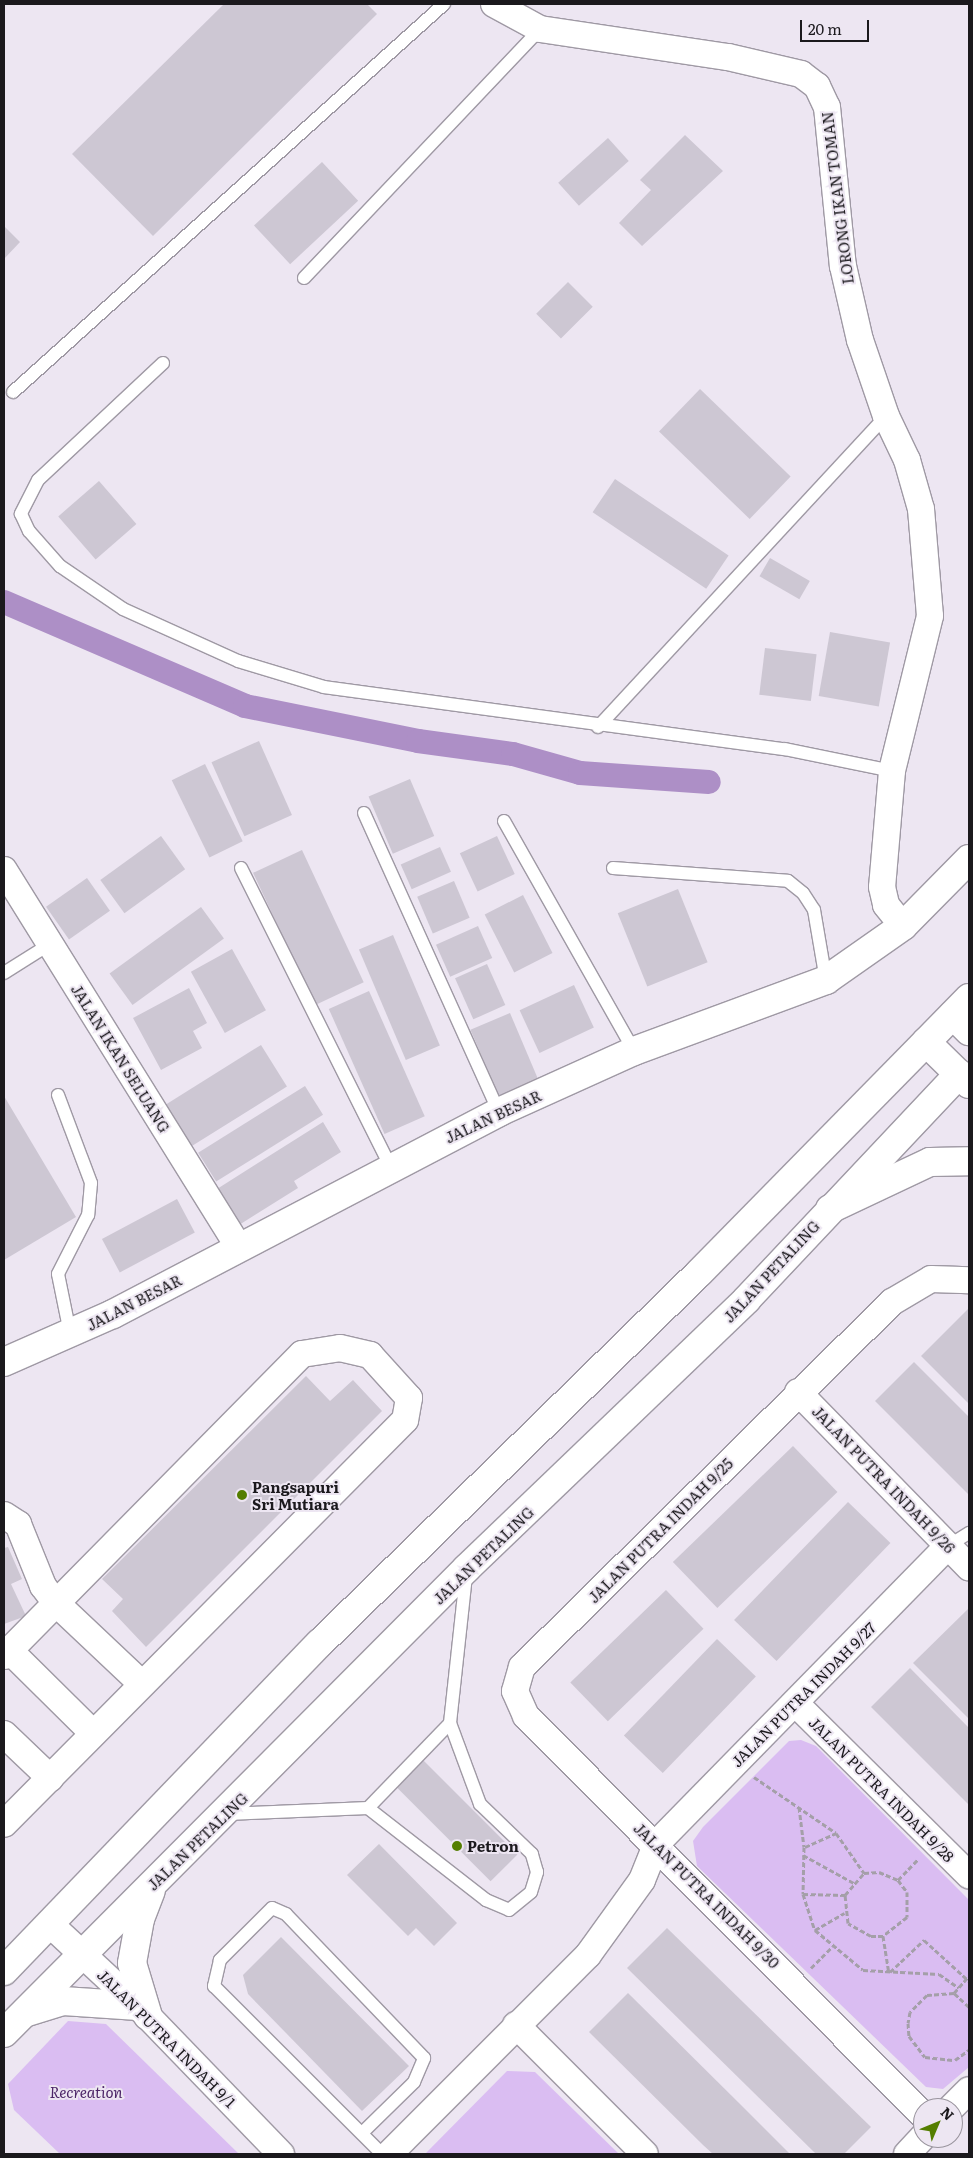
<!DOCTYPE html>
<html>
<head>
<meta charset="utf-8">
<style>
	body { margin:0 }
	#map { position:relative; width:973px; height:2158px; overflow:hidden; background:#ede6f2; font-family:Literata,serif }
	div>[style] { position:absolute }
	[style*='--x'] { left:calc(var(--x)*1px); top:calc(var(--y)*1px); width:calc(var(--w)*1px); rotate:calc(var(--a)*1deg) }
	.green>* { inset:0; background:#dabdf2 }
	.canal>* { height:24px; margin:-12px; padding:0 12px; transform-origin:12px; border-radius:12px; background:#ad8fc6 }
	.building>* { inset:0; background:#cdc7d3; transform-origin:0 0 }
	.path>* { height:3px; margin-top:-1.5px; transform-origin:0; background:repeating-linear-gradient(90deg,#a49fa8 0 5px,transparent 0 7.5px) }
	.roads { filter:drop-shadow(1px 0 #9f99a4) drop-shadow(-1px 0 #9f99a4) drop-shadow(0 1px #9f99a4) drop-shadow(0 -1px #9f99a4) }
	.service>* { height:12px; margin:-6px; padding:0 6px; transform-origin:6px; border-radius:6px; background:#fff }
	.minor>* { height:26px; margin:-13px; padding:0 13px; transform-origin:13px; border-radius:13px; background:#fff }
	.tertiary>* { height:28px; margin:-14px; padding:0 14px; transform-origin:14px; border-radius:14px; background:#fff }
	.secondary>* { height:28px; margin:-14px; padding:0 14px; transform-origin:14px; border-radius:14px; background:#fff }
	.primary>* { height:28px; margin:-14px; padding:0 14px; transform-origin:14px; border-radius:14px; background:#fff }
	.dots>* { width:14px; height:14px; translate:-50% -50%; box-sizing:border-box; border:2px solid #ede6f2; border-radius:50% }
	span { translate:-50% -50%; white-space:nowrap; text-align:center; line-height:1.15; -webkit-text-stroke:4px #ede6f2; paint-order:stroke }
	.street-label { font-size:15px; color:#1b191d }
	.poi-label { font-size:15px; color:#1b191d; font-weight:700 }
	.left { translate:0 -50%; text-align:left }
	.park-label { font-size:15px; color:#4c2567; font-style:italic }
	.frame { position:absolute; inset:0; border:5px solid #1b191d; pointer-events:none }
	.north { position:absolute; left:913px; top:2098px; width:50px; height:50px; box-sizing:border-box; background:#ede6f2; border:1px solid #99949d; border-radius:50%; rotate:45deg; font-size:14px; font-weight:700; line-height:20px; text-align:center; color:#1b191d }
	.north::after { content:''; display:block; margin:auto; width:18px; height:22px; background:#547e00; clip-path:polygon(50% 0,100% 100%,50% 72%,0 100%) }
	.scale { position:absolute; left:800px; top:20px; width:69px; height:22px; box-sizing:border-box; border:2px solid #1b191d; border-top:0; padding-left:6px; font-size:15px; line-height:18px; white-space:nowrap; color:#1b191d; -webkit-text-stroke:4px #ede6f2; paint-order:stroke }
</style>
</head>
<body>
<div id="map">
	<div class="green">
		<i style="clip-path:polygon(801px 1740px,816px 1746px,969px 1900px,969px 2067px,943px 2089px,926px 2087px,697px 1866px,693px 1841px,703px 1827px,789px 1741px)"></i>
		<i style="clip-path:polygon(68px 2021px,106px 2024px,239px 2154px,60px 2154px,14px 2110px,8px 2084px)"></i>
		<i style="clip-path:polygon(507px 2071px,535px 2072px,619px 2154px,425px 2154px)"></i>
	</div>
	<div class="canal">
		<i style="--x:4;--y:602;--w:262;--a:23.3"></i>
		<i style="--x:245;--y:706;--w:177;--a:11.4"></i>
		<i style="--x:418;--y:741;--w:96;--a:7.8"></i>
		<i style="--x:513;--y:754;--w:70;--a:15.8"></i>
		<i style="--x:580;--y:773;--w:129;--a:4"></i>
	</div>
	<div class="building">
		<i style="clip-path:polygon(224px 4px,367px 4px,377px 14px,153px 236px,72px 154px)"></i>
		<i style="clip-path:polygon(685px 135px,723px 171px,642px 246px,619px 223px,651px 190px,640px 180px)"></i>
		<i style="left:608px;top:138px;width:31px;height:67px;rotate:48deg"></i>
		<i style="left:322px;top:162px;width:53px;height:93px;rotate:47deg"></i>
		<i style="clip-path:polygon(4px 226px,20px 242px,4px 259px)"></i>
		<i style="left:568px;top:282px;width:35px;height:45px;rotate:45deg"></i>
		<i style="left:700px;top:389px;width:126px;height:59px;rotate:44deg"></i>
		<i style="left:615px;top:479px;width:137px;height:40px;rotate:34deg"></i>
		<i style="left:99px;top:481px;width:57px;height:54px;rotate:49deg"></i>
		<i style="left:770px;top:558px;width:46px;height:21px;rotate:30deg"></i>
		<i style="left:830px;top:632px;width:61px;height:65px;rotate:10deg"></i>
		<i style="left:765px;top:648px;width:52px;height:47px;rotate:7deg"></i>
		<i style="left:259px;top:741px;width:81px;height:52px;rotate:66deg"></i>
		<i style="left:205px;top:764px;width:86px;height:37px;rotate:64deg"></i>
		<i style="left:410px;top:779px;width:62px;height:45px;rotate:67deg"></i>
		<i style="left:161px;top:836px;width:41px;height:75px;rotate:54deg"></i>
		<i style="left:497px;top:836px;width:42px;height:41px;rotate:65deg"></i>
		<i style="left:440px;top:847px;width:27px;height:43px;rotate:66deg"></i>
		<i style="left:302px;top:850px;width:146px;height:54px;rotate:65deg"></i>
		<i style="left:87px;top:878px;width:40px;height:50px;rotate:55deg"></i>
		<i style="left:454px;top:881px;width:40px;height:40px;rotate:67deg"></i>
		<i style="left:678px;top:889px;width:79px;height:65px;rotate:68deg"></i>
		<i style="left:523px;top:895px;width:65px;height:43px;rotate:63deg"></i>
		<i style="left:201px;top:907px;width:39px;height:113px;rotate:54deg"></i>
		<i style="left:478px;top:926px;width:35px;height:46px;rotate:66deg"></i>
		<i style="left:393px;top:935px;width:120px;height:37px;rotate:67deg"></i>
		<i style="left:232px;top:949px;width:70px;height:47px;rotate:61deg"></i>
		<i style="left:487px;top:964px;width:45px;height:35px;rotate:66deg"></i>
		<i style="left:574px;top:985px;width:47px;height:60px;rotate:65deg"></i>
		<i style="clip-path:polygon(189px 988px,207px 1023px,193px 1031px,202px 1048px,161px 1070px,133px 1018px)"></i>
		<i style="left:369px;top:991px;width:137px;height:44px;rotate:66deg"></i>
		<i style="left:510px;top:1013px;width:73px;height:43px;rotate:67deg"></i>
		<i style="left:261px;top:1045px;width:49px;height:114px;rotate:58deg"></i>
		<i style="left:305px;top:1086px;width:34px;height:126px;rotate:58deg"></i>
		<i style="clip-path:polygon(4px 1096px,76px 1217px,4px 1260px)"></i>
		<i style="clip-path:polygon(323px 1122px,341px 1152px,294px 1181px,298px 1188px,239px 1225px,217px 1189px)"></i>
		<i style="left:177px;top:1199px;width:38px;height:85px;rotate:62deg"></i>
		<i style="clip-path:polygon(969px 1308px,969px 1404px,921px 1356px)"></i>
		<i style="clip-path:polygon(914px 1362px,969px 1417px,969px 1495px,875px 1401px)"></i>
		<i style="clip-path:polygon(306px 1376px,330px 1401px,353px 1380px,382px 1411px,146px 1647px,112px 1611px,123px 1599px,102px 1579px)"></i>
		<i style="left:793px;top:1446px;width:64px;height:167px;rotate:46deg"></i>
		<i style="left:848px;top:1502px;width:59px;height:164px;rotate:44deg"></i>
		<i style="clip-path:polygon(8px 1547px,22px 1579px,11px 1584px,26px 1616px,4px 1624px,4px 1548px)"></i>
		<i style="left:666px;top:1590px;width:54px;height:133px;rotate:46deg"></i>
		<i style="clip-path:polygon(968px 1609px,969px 1611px,969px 1719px,913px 1663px)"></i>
		<i style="left:717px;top:1639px;width:54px;height:134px;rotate:44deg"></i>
		<i style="clip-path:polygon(910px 1668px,969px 1728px,969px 1805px,871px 1707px)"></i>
		<i style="left:422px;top:1759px;width:135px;height:38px;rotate:45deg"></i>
		<i style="clip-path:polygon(379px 1844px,457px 1923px,434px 1946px,416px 1928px,408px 1936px,347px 1875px)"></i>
		<i style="clip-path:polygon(667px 1928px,871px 2127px,844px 2154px,816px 2154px,627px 1968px)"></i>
		<i style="clip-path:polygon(281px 1937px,409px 2066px,362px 2111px,248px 1994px,243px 1975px)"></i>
		<i style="clip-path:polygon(628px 1993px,742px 2106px,790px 2154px,713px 2154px,703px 2145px,589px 2032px)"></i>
	</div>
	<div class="path">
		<i style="--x:754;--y:1777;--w:99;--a:34.3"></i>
		<i style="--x:836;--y:1833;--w:49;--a:55"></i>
		<i style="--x:864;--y:1873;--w:15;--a:-4"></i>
		<i style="--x:879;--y:1872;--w:21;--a:23"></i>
		<i style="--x:898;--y:1880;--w:15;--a:53"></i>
		<i style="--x:907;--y:1892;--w:25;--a:90"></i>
		<i style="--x:907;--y:1917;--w:31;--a:142"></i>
		<i style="--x:883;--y:1936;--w:12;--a:180"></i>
		<i style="--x:871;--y:1936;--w:26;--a:-151"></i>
		<i style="--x:848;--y:1923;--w:28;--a:-96"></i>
		<i style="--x:845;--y:1895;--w:29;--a:-49"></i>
		<i style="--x:799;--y:1807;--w:40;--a:82.9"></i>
		<i style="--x:804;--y:1847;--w:47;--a:91.2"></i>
		<i style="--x:803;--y:1894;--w:38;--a:72"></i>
		<i style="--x:815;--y:1930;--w:62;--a:39.8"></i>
		<i style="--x:863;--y:1970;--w:76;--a:3"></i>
		<i style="--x:939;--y:1974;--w:24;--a:35"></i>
		<i style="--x:805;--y:1847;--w:34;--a:-24"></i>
		<i style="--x:803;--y:1855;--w:58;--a:28.8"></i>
		<i style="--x:898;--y:1880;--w:29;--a:-46"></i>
		<i style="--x:803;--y:1894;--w:42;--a:1.4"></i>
		<i style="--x:815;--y:1930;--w:34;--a:-30"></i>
		<i style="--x:883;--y:1936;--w:36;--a:81"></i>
		<i style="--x:811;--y:1968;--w:30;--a:-45"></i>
		<i style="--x:890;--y:1972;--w:47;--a:-43.3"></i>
		<i style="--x:924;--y:1940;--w:61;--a:42.3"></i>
		<i style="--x:954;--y:1993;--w:23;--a:-49"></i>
		<i style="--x:969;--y:2007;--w:21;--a:-137"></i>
		<i style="--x:954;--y:1993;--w:27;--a:176"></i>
		<i style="--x:927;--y:1995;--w:24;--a:135"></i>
		<i style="--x:910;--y:2012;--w:11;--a:100"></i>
		<i style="--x:908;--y:2023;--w:13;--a:86"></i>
		<i style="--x:909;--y:2036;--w:26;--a:53"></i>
		<i style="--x:925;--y:2057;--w:30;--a:6"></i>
		<i style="--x:955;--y:2060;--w:17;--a:-36"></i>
	</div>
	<div class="roads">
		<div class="service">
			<i style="--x:304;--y:278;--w:343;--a:-46.5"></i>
			<i style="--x:163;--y:363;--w:171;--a:136.9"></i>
			<i style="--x:38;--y:480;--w:38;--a:117"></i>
			<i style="--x:21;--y:514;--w:19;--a:65"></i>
			<i style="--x:29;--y:531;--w:47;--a:48.5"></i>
			<i style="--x:60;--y:566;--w:76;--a:34.3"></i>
			<i style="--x:123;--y:609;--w:126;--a:24.3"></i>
			<i style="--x:238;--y:661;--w:90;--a:16.8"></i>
			<i style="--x:324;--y:687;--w:465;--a:7.7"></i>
			<i style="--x:785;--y:749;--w:109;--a:11.6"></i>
			<i style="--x:13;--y:392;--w:580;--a:-41.99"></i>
			<i style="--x:598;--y:727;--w:424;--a:-47.2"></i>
			<i style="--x:364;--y:813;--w:328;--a:65.7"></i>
			<i style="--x:504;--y:821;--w:264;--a:60.5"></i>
			<i style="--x:241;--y:868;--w:333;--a:63.4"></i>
			<i style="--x:613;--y:868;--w:175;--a:4.2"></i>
			<i style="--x:788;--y:881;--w:19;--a:39"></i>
			<i style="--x:803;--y:893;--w:20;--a:57"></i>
			<i style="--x:814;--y:910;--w:71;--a:80.3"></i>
			<i style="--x:4;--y:973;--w:54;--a:-32.2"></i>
			<i style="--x:58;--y:1095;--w:94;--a:69.4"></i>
			<i style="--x:91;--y:1183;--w:32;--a:95"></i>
			<i style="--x:88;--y:1215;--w:66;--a:117"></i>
			<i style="--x:58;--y:1274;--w:60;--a:78.5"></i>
			<i style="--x:948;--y:1546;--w:25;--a:-32"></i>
			<i style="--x:368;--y:1808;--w:150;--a:37.9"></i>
			<i style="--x:486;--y:1900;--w:25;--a:23"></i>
			<i style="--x:509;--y:1910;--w:28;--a:-39"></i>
			<i style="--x:531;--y:1892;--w:21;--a:-73"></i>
			<i style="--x:537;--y:1872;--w:19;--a:-106"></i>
			<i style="--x:532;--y:1854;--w:72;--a:-136.1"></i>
			<i style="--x:480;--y:1804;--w:86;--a:-110.3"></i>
			<i style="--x:227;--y:1814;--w:141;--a:-2.4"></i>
			<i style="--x:368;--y:1808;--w:118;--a:-46"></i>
			<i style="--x:450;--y:1723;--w:148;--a:-83.8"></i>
			<i style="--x:362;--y:2133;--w:73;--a:-44.4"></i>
			<i style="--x:414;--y:2082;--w:26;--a:-67"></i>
			<i style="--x:424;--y:2058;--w:199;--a:-133.8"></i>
			<i style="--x:286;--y:1914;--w:15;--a:-157"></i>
			<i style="--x:272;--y:1908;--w:74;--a:135"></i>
			<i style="--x:220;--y:1960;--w:27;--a:103"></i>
			<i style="--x:214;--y:1986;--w:238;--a:45"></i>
		</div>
		<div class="minor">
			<i style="--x:494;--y:4;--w:52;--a:28.5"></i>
			<i style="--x:540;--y:29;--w:190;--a:8.5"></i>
			<i style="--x:728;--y:57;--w:75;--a:13.1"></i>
			<i style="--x:801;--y:74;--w:20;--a:37"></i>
			<i style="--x:817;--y:86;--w:23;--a:65"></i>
			<i style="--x:827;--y:107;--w:160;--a:84.3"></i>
			<i style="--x:843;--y:266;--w:76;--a:77.1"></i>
			<i style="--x:860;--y:340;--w:80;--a:71.1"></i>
			<i style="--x:886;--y:416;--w:49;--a:64.5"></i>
			<i style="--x:907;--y:460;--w:51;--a:74.1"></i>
			<i style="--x:921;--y:509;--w:107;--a:85.2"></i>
			<i style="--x:930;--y:616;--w:160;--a:103.8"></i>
			<i style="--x:892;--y:771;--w:116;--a:94.9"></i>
			<i style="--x:882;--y:887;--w:18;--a:77"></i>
			<i style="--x:886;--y:905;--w:27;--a:51"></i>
			<i style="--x:4;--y:870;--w:444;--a:58.1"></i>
			<i style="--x:798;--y:1392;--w:245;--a:45.7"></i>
			<i style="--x:4;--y:1515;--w:17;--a:33"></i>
			<i style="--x:18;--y:1524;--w:67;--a:68"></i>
			<i style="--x:43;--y:1586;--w:21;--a:53"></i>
			<i style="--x:56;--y:1603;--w:118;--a:43.3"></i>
			<i style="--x:10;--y:1651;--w:117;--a:44.7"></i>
			<i style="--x:4;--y:1656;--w:424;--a:-45.4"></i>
			<i style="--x:302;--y:1354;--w:38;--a:-9"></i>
			<i style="--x:340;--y:1348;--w:31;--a:13"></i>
			<i style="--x:370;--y:1355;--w:58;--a:47.8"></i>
			<i style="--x:409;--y:1398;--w:22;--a:100"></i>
			<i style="--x:405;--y:1420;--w:569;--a:134.79"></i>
			<i style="--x:795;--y:1703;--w:245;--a:44.7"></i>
			<i style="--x:4;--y:1734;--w:64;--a:43.7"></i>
			<i style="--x:51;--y:1925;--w:119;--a:43"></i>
			<i style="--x:138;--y:2006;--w:206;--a:46"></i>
			<i style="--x:516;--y:2025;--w:182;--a:45"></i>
			<i style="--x:951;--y:2108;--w:25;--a:-45"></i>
			<i style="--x:923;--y:2115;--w:563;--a:-134.86"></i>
			<i style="--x:526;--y:1716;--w:27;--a:-114"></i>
			<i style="--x:515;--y:1691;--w:25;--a:-74"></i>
			<i style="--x:522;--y:1667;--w:520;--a:-44.61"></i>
			<i style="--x:892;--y:1302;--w:45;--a:-30.5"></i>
			<i style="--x:931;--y:1279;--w:38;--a:2"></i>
			<i style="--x:389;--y:2154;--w:281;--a:-45"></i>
			<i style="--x:588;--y:1955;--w:92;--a:-54.2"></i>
			<i style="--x:642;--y:1880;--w:40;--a:-68"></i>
			<i style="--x:657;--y:1843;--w:416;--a:-45.6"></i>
			<i style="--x:907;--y:2154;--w:23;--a:-47"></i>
		</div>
		<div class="tertiary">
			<i style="--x:4;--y:1362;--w:119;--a:-23.8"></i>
			<i style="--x:113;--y:1314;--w:436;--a:-27.6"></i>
			<i style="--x:499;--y:1112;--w:148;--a:-24.3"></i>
			<i style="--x:634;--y:1051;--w:205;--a:-20.3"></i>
			<i style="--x:826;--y:980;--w:94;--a:-35"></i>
			<i style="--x:903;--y:926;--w:94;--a:-45.4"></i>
		</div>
		<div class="secondary">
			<i style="--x:4;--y:1971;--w:455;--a:-46.1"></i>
			<i style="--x:320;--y:1643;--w:531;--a:-44.31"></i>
			<i style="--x:700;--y:1272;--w:322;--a:-45.5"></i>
			<i style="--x:27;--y:2012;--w:38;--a:-17"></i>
			<i style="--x:63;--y:2001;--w:75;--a:3.8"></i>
			<i style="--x:148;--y:2016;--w:55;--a:-106.8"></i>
			<i style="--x:132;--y:1963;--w:45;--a:-79.7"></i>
			<i style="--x:140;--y:1919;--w:30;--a:-69"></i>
			<i style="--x:4;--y:2033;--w:656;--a:-45.12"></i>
			<i style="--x:467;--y:1568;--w:387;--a:-43.8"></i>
			<i style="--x:746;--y:1300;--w:311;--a:-46.7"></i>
		</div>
		<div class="primary">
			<i style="--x:969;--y:998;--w:62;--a:134.3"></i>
			<i style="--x:926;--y:1042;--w:60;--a:44.3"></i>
			<i style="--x:953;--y:1015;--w:23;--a:45"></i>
			<i style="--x:830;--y:1209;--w:110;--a:-25.2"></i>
			<i style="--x:930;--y:1162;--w:39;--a:-1"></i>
		</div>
	</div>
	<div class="dots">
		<i style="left:242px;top:1495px;background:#547e00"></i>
		<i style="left:457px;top:1846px;background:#547e00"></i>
	</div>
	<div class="street-label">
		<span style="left:837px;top:198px;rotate:-97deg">LORONG IKAN TOMAN</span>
		<span style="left:121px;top:1058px;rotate:58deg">JALAN IKAN SELUANG</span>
		<span style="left:493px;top:1116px;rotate:-25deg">JALAN BESAR</span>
		<span style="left:771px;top:1271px;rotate:-47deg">JALAN PETALING</span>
		<span style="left:134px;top:1302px;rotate:-27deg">JALAN BESAR</span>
		<span style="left:884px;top:1479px;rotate:46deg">JALAN PUTRA INDAH 9/26</span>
		<span style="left:660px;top:1530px;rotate:-45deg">JALAN PUTRA INDAH 9/25</span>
		<span style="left:483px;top:1555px;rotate:-44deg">JALAN PETALING</span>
		<span style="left:803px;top:1694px;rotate:-45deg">JALAN PUTRA INDAH 9/27</span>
		<span style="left:882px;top:1789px;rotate:45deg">JALAN PUTRA INDAH 9/28</span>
		<span style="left:197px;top:1841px;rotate:-44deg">JALAN PETALING</span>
		<span style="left:707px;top:1895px;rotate:45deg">JALAN PUTRA INDAH 9/30</span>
		<span style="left:167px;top:2038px;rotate:45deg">JALAN PUTRA INDAH 9/1</span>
	</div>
	<div class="poi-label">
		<span class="left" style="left:252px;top:1495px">Pangsapuri<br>Sri Mutiara</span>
		<span class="left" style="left:467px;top:1846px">Petron</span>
	</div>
	<div class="park-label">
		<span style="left:86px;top:2092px">Recreation</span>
	</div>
	<div class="frame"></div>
	<div class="north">N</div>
	<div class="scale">20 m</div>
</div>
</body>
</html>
